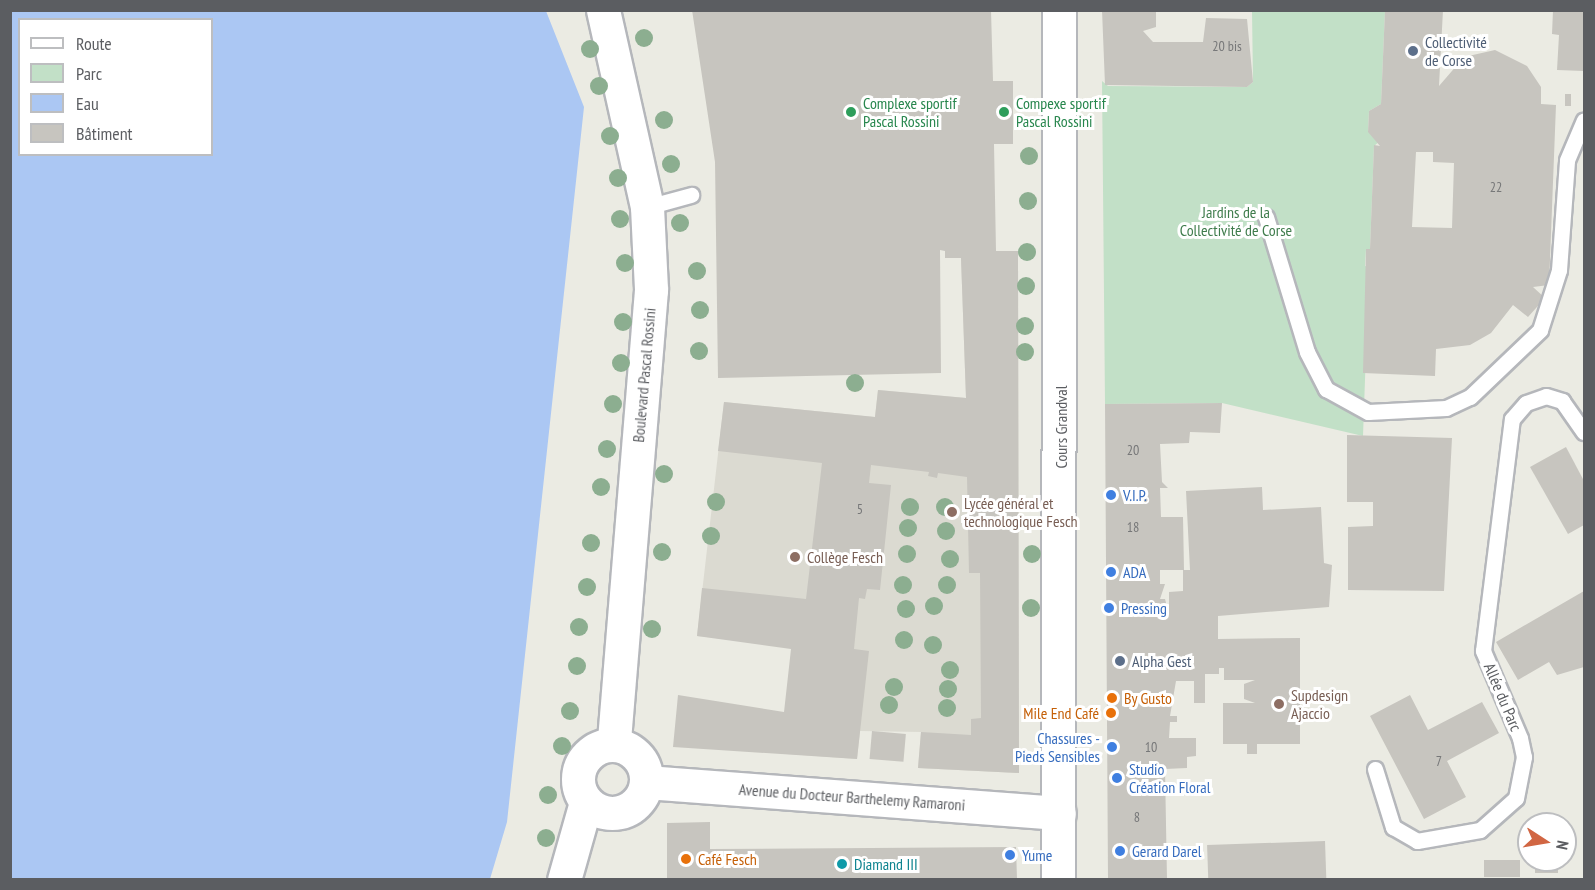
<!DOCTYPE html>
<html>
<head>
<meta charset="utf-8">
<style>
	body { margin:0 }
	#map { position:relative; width:1595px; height:890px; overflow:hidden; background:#ebebe3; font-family:"PT Sans Narrow",sans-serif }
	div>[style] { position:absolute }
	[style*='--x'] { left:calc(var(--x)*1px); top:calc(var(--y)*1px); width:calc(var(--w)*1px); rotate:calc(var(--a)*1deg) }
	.education>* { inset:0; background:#dbdad1 }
	.green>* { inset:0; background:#c2e0c7 }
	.water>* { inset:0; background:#abc7f3 }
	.building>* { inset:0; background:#c7c5bf; transform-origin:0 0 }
	.roads { filter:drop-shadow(2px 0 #b5b7bb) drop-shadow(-2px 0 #b5b7bb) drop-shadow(0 2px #b5b7bb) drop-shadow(0 -2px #b5b7bb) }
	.service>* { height:15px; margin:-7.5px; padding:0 7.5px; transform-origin:7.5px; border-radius:7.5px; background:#fff }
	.secondary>* { height:33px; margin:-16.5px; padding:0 16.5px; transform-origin:16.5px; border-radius:16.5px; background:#fff }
	.secondary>.ring { margin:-16.5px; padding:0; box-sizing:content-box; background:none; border:33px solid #fff; border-radius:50% }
	.trees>* { width:18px; height:18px; margin:-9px; border-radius:50%; background:#8cae90 }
	.dots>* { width:16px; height:16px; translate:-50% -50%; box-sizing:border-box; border:3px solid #fff; border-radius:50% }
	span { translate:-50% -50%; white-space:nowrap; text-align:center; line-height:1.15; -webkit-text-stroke:6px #fff; paint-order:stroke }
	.number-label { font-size:14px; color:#767778 }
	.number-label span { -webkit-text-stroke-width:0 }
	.service-label { font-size:16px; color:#4e5e75 }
	.left { translate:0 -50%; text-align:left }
	.leisure-label { font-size:16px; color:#27864d }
	.park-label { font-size:16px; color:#3f7c4c }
	.street-label { font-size:16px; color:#5b5d61 }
	.shop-label { font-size:16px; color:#366cbe }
	.right { translate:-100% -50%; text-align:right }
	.education-label { font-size:16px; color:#785e54 }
	.food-label { font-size:16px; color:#c56008 }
	.culture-label { font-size:16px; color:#0d838f }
	.frame { position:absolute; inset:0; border:12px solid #5b5d61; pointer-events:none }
	.legend { position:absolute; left:18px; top:18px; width:195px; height:138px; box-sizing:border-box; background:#fff; border:2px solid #bdbec0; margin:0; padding:8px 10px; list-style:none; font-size:18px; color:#5b5d61 }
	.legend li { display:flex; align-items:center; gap:12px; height:30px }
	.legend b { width:30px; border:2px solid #bdbec0 }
	.north { position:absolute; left:1517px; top:812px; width:60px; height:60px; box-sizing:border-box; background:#fff; border:2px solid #bdbec0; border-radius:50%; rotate:102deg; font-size:16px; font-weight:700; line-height:24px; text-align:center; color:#5b5d61 }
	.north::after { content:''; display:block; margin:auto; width:21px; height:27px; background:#d16643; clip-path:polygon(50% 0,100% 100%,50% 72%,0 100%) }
</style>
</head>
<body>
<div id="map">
	<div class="education">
		<i style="clip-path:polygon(945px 251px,1018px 251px,1019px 773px,918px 768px,921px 732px,860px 731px,857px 759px,788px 754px,799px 647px,697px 636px,724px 402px,875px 417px,878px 390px,966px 398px,961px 258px,945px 258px)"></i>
	</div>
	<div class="green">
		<i style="clip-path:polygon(1252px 11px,1385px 11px,1381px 104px,1369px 111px,1368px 131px,1380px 141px,1374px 146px,1370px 249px,1366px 249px,1365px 266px,1369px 267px,1363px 436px,1222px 403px,1105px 404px,1102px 81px,1108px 86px,1247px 87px,1253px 82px)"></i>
	</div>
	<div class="water">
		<i style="clip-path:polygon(evenodd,10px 11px,546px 11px,584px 107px,507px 822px,490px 879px,11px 879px,10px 11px,20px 20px,212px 20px,212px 154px,20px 154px,20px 20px)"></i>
	</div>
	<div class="building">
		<i style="clip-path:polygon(692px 10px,991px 10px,993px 81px,1013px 81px,1013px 144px,994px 144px,996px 251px,1018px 251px,1019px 773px,918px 768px,921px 732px,971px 735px,971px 719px,981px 718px,980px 573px,969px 573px,967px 477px,938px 473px,937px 478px,928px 476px,929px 472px,871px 465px,869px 483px,891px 485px,880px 590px,867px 589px,865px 599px,859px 598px,854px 649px,869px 651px,857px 759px,673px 747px,678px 695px,784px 712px,791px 649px,697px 636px,702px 588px,806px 599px,822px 463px,718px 451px,724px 402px,875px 417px,878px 390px,966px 398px,961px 258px,945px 258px,945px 251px,940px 250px,941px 373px,718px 378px,715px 162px)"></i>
		<i style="clip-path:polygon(1102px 10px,1156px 10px,1156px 27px,1143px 31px,1153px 42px,1203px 42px,1206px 18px,1247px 19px,1253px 82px,1247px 87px,1105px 85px)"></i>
		<i style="clip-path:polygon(evenodd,1385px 10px,1443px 10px,1439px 86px,1464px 57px,1495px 50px,1527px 66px,1541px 87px,1541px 104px,1556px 105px,1549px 285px,1533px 287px,1545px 298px,1528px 317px,1513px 305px,1491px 333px,1470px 345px,1436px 349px,1435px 376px,1363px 373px,1366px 249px,1370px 249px,1374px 145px,1380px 146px,1368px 132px,1369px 111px,1381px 104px,1385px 10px,1416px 152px,1433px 152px,1433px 162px,1454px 163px,1452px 228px,1412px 227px,1416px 152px)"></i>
		<i style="clip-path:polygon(1553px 10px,1584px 10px,1584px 71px,1557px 70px,1559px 35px,1552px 34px)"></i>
		<i style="left:1565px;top:94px;width:6px;height:12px"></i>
		<i style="clip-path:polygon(1222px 403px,1220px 433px,1190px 432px,1189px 443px,1160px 444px,1162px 482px,1168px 488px,1160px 488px,1161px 517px,1183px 517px,1184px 570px,1160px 570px,1160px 584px,1165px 584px,1160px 599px,1165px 599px,1169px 614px,1169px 592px,1183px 591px,1183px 570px,1190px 570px,1186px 491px,1262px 487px,1263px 510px,1321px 507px,1324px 563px,1332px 565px,1329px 607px,1218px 616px,1218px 639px,1300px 638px,1300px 744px,1257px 744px,1257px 754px,1247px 754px,1247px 744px,1223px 744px,1223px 703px,1255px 703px,1244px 699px,1244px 684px,1255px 680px,1224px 680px,1224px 668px,1219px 668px,1219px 674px,1205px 674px,1205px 703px,1194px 703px,1194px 681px,1176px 681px,1170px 716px,1177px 716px,1177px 722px,1170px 722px,1169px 738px,1196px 738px,1196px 756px,1187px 757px,1187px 768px,1165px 769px,1167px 879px,1108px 879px,1105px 404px)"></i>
		<i style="clip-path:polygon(1347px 435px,1452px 438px,1444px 591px,1348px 590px,1348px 527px,1373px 526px,1373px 502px,1347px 502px)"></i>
		<i style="clip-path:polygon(1566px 447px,1584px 481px,1584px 525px,1568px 534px,1530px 467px)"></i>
		<i style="clip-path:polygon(1584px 591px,1584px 667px,1557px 675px,1549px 662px,1518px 680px,1496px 642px)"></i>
		<i style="clip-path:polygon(1410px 695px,1428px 730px,1482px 702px,1499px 733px,1447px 761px,1466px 797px,1424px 819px,1370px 716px)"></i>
		<i style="left:872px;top:731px;width:34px;height:28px;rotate:5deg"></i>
		<i style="clip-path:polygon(710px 822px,710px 849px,1016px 847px,1017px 879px,667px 879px,667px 823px)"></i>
		<i style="left:1325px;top:841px;width:38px;height:118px;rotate:88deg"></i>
		<i style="left:1520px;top:860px;width:17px;height:36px;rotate:90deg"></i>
		<i style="left:1558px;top:860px;width:13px;height:23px;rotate:90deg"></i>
	</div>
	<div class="roads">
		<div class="service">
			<i style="--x:647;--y:207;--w:46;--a:-15.3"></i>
			<i style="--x:1266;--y:217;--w:141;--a:73.1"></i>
			<i style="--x:1307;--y:352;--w:42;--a:62.8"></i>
			<i style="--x:1326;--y:389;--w:48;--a:28.7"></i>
			<i style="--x:1368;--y:412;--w:78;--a:-2.9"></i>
			<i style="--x:1446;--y:408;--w:26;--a:-25"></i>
			<i style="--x:1470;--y:397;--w:97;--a:-43.7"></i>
			<i style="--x:1540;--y:330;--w:63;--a:-72.4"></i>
			<i style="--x:1559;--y:270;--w:110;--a:-85.8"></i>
			<i style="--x:1567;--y:160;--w:43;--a:-67"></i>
			<i style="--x:1375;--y:769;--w:61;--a:72.8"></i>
			<i style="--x:1393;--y:827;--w:28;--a:30"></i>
			<i style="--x:1417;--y:841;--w:64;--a:-9.9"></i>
			<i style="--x:1480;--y:830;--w:48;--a:-41.6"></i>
			<i style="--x:1516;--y:798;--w:42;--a:-79"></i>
			<i style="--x:1524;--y:757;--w:19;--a:-102"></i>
			<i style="--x:1520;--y:738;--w:95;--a:-113"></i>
			<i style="--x:1483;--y:651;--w:234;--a:-82.9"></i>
			<i style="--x:1512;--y:419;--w:21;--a:-49"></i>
			<i style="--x:1526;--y:403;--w:21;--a:-19"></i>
			<i style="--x:1546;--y:396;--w:17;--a:17"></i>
			<i style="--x:1562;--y:401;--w:38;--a:55"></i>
		</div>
		<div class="secondary">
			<i style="--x:603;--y:10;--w:202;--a:77.4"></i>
			<i style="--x:647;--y:207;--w:83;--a:87.2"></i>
			<i style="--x:651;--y:290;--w:456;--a:94.7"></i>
			<i class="ring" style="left:578px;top:745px;width:35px;height:35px"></i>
			<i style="--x:646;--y:782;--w:414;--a:4.3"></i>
			<i style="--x:564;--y:880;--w:81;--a:-74.2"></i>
			<i style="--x:1058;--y:880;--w:870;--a:-89.93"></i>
		</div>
	</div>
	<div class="trees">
		<i style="left:644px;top:38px"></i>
		<i style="left:590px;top:49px"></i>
		<i style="left:599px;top:86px"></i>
		<i style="left:664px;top:120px"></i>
		<i style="left:610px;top:136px"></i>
		<i style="left:1029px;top:156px"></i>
		<i style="left:671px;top:164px"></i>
		<i style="left:618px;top:178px"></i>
		<i style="left:1028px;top:201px"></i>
		<i style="left:620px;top:219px"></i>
		<i style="left:680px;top:223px"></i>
		<i style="left:1027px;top:252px"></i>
		<i style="left:625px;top:263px"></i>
		<i style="left:697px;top:271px"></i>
		<i style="left:1026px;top:286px"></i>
		<i style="left:700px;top:310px"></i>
		<i style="left:623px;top:322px"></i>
		<i style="left:1025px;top:326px"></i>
		<i style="left:699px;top:351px"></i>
		<i style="left:1025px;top:352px"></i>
		<i style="left:621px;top:363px"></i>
		<i style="left:855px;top:383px"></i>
		<i style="left:613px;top:404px"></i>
		<i style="left:607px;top:449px"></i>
		<i style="left:664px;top:474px"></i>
		<i style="left:601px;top:487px"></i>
		<i style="left:716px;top:502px"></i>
		<i style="left:910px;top:507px"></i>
		<i style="left:945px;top:507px"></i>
		<i style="left:908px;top:528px"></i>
		<i style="left:946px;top:531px"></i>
		<i style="left:711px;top:536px"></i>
		<i style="left:591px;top:543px"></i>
		<i style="left:662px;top:552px"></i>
		<i style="left:907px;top:554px"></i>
		<i style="left:1032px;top:554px"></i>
		<i style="left:950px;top:559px"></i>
		<i style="left:903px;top:585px"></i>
		<i style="left:947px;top:585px"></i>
		<i style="left:587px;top:587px"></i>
		<i style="left:934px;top:606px"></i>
		<i style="left:1031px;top:608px"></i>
		<i style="left:906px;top:609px"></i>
		<i style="left:579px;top:627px"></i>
		<i style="left:652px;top:629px"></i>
		<i style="left:904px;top:640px"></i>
		<i style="left:933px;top:645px"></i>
		<i style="left:577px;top:666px"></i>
		<i style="left:950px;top:670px"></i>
		<i style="left:894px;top:687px"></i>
		<i style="left:948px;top:689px"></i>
		<i style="left:889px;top:705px"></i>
		<i style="left:947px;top:708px"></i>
		<i style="left:570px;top:711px"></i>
		<i style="left:562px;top:746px"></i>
		<i style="left:548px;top:795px"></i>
		<i style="left:546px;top:838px"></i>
	</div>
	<div class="dots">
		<i style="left:1413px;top:51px;background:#5c6f8a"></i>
		<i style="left:851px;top:112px;background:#2e9e5b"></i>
		<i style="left:1004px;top:112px;background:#2e9e5b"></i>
		<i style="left:1111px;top:495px;background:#3f7fe0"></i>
		<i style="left:952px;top:512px;background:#8d6e63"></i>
		<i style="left:795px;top:557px;background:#8d6e63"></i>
		<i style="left:1111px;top:572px;background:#3f7fe0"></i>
		<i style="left:1109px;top:608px;background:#3f7fe0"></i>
		<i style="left:1120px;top:661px;background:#5c6f8a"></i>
		<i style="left:1112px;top:698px;background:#e8710a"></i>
		<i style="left:1279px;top:704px;background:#8d6e63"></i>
		<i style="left:1111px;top:713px;background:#e8710a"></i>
		<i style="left:1112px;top:747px;background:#3f7fe0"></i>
		<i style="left:1117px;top:778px;background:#3f7fe0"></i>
		<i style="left:1120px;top:851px;background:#3f7fe0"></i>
		<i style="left:1010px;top:855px;background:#3f7fe0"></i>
		<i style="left:686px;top:859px;background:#e8710a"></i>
		<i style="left:842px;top:864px;background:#0f9aa8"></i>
	</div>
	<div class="number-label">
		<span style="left:1227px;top:46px">20 bis</span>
		<span style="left:1496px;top:187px">22</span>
		<span style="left:1133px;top:450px">20</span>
		<span style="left:860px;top:509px">5</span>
		<span style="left:1133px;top:527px">18</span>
		<span style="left:1151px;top:747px">10</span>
		<span style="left:1439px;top:761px">7</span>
		<span style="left:1137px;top:817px">8</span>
	</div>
	<div class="service-label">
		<span class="left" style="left:1425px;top:51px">Collectivité<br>de Corse</span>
		<span class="left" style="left:1132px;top:661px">Alpha Gest</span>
	</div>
	<div class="leisure-label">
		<span class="left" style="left:863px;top:112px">Complexe sportif<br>Pascal Rossini</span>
		<span class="left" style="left:1016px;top:112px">Compexe sportif<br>Pascal Rossini</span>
	</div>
	<div class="park-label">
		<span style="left:1236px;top:221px">Jardins de la<br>Collectivité de Corse</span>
	</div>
	<div class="street-label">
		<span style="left:644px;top:375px;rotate:-85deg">Boulevard Pascal Rossini</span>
		<span style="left:1061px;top:427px;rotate:-90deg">Cours Grandval</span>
		<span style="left:1503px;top:697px;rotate:67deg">Allée du Parc</span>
		<span style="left:852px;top:797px;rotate:4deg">Avenue du Docteur Barthelemy Ramaroni</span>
	</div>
	<div class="shop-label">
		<span class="left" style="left:1123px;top:495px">V.I.P.</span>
		<span class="left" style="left:1123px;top:572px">ADA</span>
		<span class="left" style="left:1121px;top:608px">Pressing</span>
		<span class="right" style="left:1100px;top:747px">Chassures -<br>Pieds Sensibles</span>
		<span class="left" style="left:1129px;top:778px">Studio<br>Création Floral</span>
		<span class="left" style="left:1132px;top:851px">Gerard Darel</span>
		<span class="left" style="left:1022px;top:855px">Yume</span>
	</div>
	<div class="education-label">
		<span class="left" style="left:964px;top:512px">Lycée général et<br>technologique Fesch</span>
		<span class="left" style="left:807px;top:557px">Collège Fesch</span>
		<span class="left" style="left:1291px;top:704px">Supdesign<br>Ajaccio</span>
	</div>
	<div class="food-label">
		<span class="left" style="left:1124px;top:698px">By Gusto</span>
		<span class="right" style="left:1099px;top:713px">Mile End Café</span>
		<span class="left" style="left:698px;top:859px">Café Fesch</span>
	</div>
	<div class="culture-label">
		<span class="left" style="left:854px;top:864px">Diamand III</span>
	</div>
	<div class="frame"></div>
	<ul class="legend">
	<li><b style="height:8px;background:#fff"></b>Route</li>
	<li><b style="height:16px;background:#c2e0c7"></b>Parc</li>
	<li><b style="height:16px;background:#abc7f3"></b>Eau</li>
	<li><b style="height:16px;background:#c7c5bf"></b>Bâtiment</li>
	</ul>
	<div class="north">N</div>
</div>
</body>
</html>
